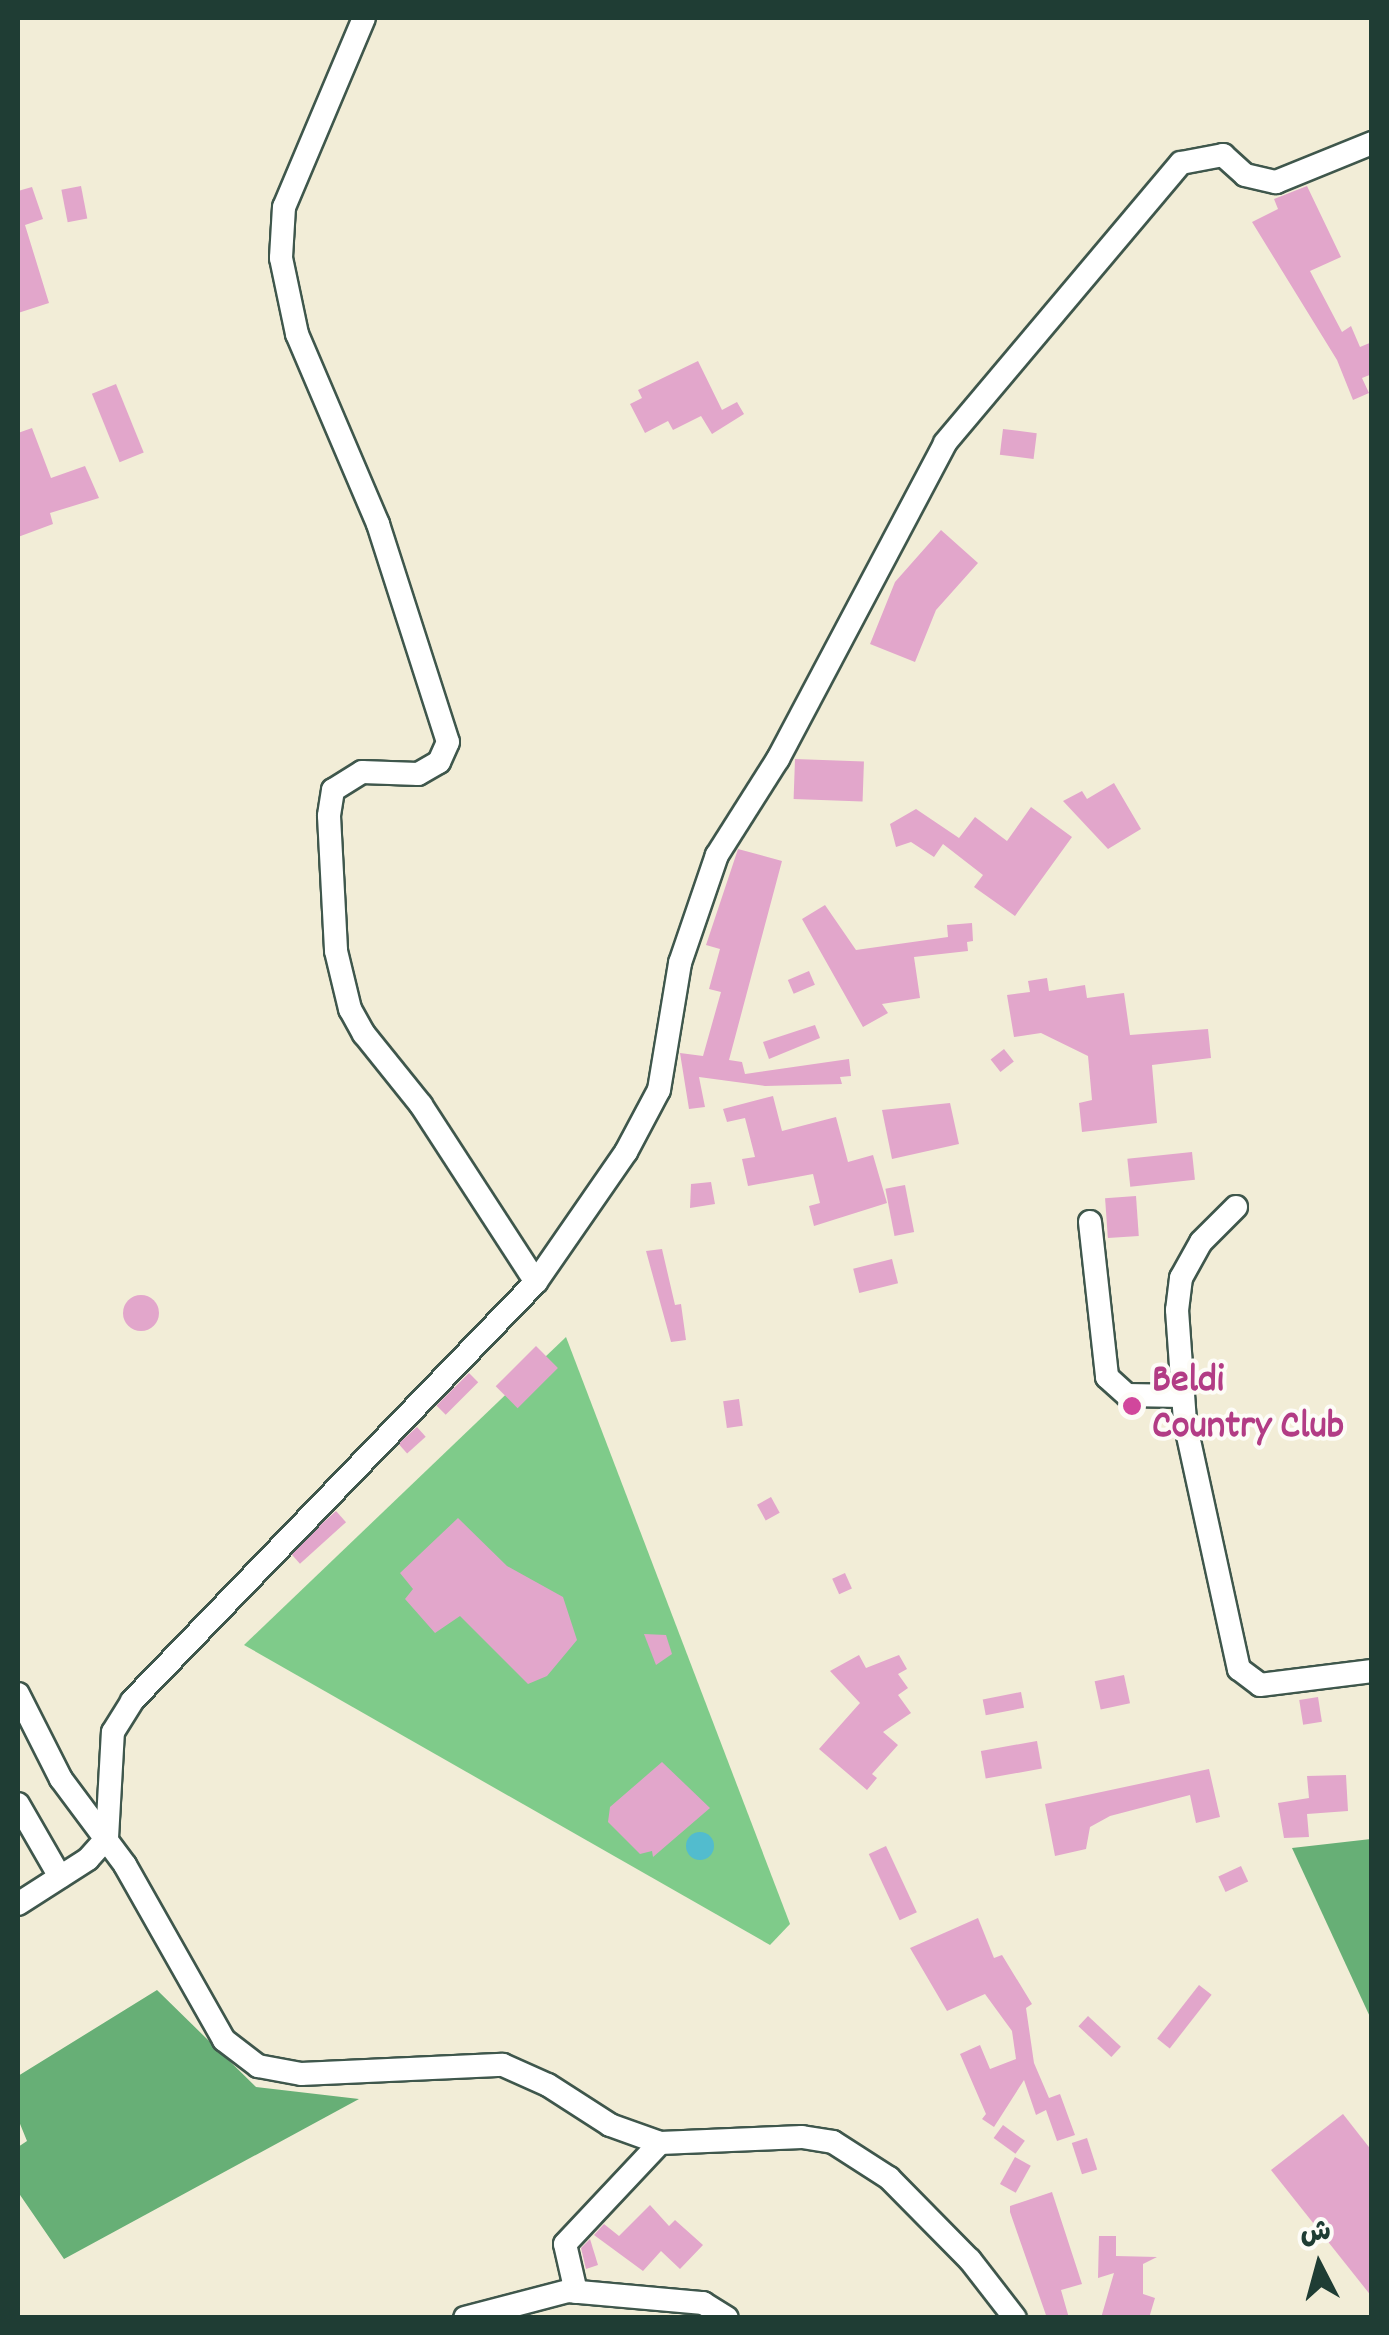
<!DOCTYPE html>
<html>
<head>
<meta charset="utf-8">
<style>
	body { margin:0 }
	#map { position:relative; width:1389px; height:2335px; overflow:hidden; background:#f2edd7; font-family:Dekko,"Playpen Sans Arabic",sans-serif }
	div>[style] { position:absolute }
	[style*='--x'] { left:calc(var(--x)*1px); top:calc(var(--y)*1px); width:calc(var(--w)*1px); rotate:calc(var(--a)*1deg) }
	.green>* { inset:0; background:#7fcb8a }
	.forest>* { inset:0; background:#67af76 }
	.water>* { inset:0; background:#52bcce }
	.round { border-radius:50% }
	.building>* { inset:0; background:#e2a6cb; transform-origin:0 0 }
	.roads { filter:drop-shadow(2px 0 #3f574c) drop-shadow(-2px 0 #3f574c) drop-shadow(0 2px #3f574c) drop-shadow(0 -2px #3f574c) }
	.minor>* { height:22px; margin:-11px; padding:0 11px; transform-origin:11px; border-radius:11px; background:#fff }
	.dots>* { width:28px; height:28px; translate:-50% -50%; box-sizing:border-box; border:5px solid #fdfcf7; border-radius:50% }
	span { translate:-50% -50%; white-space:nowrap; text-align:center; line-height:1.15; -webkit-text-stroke:8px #fdfcf7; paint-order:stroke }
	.hotel-label { font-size:40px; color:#b23c85; font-weight:700 }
	.left { translate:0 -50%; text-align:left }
	.frame { position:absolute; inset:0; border:20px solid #1f3d34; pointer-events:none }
	.north { position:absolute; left:1269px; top:2215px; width:100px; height:100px; -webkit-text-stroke:8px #fdfcf7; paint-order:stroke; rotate:354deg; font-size:28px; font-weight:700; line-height:40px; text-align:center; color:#1f3d34 }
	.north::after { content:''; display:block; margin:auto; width:35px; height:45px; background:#1f3d34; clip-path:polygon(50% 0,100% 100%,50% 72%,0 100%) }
</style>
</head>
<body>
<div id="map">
	<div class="green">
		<i style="clip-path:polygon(566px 1337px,790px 1924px,770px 1945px,244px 1645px)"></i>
	</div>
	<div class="forest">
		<i style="clip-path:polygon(1371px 1839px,1372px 1839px,1371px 2019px,1292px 1848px)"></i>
		<i style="clip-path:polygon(157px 1990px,256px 2087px,359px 2099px,64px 2259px,18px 2192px,18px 2147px,27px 2141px,18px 2119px,18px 2076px)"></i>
	</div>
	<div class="water">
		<i class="round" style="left:686px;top:1832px;width:28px;height:28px"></i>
	</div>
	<div class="building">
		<i style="left:81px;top:186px;width:33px;height:20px;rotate:79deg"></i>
		<i style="clip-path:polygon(1307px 186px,1341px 257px,1310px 271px,1342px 332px,1351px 326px,1360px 347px,1372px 342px,1372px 374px,1362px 378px,1369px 393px,1353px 400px,1337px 360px,1252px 222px,1278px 209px,1274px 199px)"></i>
		<i style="clip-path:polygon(32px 187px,43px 219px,25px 225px,49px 303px,18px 313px,18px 191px)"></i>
		<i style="clip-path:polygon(698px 361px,722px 410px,737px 402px,744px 414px,712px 434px,701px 416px,673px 430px,668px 421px,645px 433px,630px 404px,642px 398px,638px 390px)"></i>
		<i style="left:116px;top:384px;width:74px;height:26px;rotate:68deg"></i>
		<i style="clip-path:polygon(32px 428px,51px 478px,85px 466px,99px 498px,50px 513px,53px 524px,18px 537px,18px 433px)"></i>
		<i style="left:1003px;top:429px;width:34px;height:26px;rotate:7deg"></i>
		<i style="clip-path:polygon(941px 530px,978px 563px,936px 610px,915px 662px,870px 644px,895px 582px)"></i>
		<i style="left:795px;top:759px;width:69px;height:40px;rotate:2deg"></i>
		<i style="clip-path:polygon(1114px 783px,1141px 829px,1108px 849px,1063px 801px,1082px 791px,1087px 799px)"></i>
		<i style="clip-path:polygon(1031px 807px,1072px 837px,1015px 916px,974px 887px,983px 875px,943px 844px,934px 857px,911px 842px,896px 847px,890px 824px,916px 809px,959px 838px,975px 817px,1007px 841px)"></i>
		<i style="clip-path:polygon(738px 849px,782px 861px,729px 1060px,742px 1062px,745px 1074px,849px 1059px,851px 1076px,840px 1077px,842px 1084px,765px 1086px,699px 1077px,705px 1107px,689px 1109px,680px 1053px,703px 1056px,721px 992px,709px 989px,720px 949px,706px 945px)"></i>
		<i style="clip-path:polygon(825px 905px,856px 950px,948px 937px,947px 925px,972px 923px,973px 941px,967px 942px,968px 951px,914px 957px,920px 998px,882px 1004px,888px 1013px,863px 1027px,802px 919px)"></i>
		<i style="left:809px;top:971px;width:15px;height:23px;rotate:67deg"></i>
		<i style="clip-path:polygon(1047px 978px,1049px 991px,1085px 985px,1087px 998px,1124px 993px,1130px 1035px,1208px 1029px,1211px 1058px,1152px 1065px,1157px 1123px,1082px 1132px,1079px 1103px,1092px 1100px,1088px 1056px,1041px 1033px,1014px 1037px,1007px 995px,1030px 992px,1028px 981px)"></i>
		<i style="clip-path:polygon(815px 1025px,820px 1038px,769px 1059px,763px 1042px)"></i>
		<i style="left:1004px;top:1049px;width:16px;height:17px;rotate:52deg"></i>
		<i style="clip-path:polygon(773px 1096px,782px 1131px,836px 1117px,848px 1162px,873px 1155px,887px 1203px,814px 1226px,809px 1206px,820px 1203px,813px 1174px,748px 1186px,742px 1159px,755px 1157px,745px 1118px,727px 1122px,723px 1109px)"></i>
		<i style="clip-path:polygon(950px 1103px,959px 1144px,892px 1159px,882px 1110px)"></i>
		<i style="left:1192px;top:1152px;width:28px;height:65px;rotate:84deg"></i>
		<i style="clip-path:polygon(711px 1182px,715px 1204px,690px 1208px,691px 1184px)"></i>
		<i style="left:905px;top:1185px;width:48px;height:20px;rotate:79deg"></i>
		<i style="left:1136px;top:1196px;width:40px;height:31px;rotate:86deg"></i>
		<i style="clip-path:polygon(662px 1249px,675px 1305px,681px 1304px,686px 1340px,671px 1342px,646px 1251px)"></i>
		<i style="left:892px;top:1259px;width:25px;height:40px;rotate:76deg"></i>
		<i class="round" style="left:123px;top:1295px;width:36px;height:36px"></i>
		<i style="left:536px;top:1346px;width:31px;height:57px;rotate:45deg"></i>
		<i style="left:469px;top:1373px;width:13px;height:46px;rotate:45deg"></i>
		<i style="left:739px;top:1399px;width:27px;height:16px;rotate:82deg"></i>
		<i style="left:417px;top:1427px;width:13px;height:25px;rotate:48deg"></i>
		<i style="left:771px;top:1497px;width:18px;height:16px;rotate:61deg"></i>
		<i style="left:336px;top:1511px;width:15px;height:62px;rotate:48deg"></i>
		<i style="clip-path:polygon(458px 1518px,507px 1566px,563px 1597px,577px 1640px,547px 1676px,528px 1684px,460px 1616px,435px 1633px,405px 1599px,413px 1589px,400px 1573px)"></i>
		<i style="left:845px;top:1573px;width:17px;height:14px;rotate:66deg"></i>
		<i style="clip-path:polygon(644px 1634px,666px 1635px,672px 1654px,656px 1665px)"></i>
		<i style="clip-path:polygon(859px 1655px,866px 1668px,899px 1655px,907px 1669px,898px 1674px,908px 1688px,898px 1695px,911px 1713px,883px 1732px,898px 1745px,872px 1774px,877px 1778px,867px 1790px,819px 1749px,860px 1703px,830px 1671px)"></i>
		<i style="left:1124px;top:1675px;width:29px;height:30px;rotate:78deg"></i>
		<i style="left:1021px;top:1692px;width:16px;height:39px;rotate:79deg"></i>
		<i style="left:1318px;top:1697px;width:25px;height:19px;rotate:81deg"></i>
		<i style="left:1037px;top:1741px;width:28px;height:57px;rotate:80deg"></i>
		<i style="clip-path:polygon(662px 1762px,710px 1808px,653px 1857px,652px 1851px,640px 1854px,608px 1822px,610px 1807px)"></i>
		<i style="clip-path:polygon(1209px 1769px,1220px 1817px,1196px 1823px,1190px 1795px,1110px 1816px,1090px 1827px,1086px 1849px,1055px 1856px,1045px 1804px)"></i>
		<i style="clip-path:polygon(1346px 1775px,1348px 1811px,1307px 1814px,1309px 1837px,1284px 1838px,1278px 1803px,1309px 1798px,1307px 1776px)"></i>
		<i style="left:886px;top:1846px;width:73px;height:19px;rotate:65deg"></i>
		<i style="left:1241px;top:1866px;width:17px;height:25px;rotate:65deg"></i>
		<i style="clip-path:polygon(978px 1918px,994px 1958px,1002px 1955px,1032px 2004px,1026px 2008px,1034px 2063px,1049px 2098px,1060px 2094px,1075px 2135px,1057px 2141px,1046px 2110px,1036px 2115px,1024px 2080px,994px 2127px,982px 2119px,986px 2114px,960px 2054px,980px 2045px,990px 2069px,1016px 2059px,1012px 2031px,985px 1994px,947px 2011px,910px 1948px)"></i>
		<i style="left:1199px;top:1985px;width:16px;height:68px;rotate:38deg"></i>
		<i style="left:1088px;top:2016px;width:45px;height:14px;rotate:43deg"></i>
		<i style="clip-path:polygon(1343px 2114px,1372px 2151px,1372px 2297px,1271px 2170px)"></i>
		<i style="left:1003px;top:2125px;width:27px;height:16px;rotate:36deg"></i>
		<i style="left:1087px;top:2138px;width:33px;height:16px;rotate:72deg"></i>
		<i style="left:1015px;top:2157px;width:18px;height:31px;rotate:29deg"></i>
		<i style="clip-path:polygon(1052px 2192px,1082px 2284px,1061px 2290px,1069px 2318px,1047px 2318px,1010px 2212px,1010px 2206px)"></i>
		<i style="clip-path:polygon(650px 2205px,669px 2226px,675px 2220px,703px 2245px,680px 2269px,661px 2251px,643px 2271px,594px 2235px,604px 2224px,619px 2236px)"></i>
		<i style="clip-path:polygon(1099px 2236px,1116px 2236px,1116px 2256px,1157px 2257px,1143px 2264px,1143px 2294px,1155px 2298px,1149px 2318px,1101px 2318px,1114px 2273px,1098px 2278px)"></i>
		<i style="clip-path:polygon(590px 2239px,598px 2265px,586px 2269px,581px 2248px)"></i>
	</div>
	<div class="roads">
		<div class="minor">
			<i style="--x:364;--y:18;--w:205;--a:112.9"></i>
			<i style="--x:284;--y:207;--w:51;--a:93.4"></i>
			<i style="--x:281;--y:258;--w:78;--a:78.1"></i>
			<i style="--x:297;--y:334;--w:207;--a:66.9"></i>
			<i style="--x:378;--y:524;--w:229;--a:72.2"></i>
			<i style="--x:448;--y:742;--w:22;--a:114"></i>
			<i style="--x:439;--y:762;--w:24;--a:150"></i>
			<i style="--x:418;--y:774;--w:56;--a:-178"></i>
			<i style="--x:362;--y:772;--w:34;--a:148"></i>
			<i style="--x:333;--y:790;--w:26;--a:99"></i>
			<i style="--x:329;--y:816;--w:135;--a:87"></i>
			<i style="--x:336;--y:951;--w:60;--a:76.4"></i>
			<i style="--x:350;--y:1009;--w:29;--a:61"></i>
			<i style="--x:364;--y:1034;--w:91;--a:51.2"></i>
			<i style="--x:421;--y:1105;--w:211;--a:57"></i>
			<i style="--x:1236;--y:1207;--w:49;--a:135"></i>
			<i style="--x:1201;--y:1242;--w:41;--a:119.1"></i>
			<i style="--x:1181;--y:1278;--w:32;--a:97"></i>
			<i style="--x:1177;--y:1310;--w:112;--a:85.9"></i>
			<i style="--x:1185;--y:1422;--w:253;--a:77.7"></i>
			<i style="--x:1239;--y:1669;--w:26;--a:37"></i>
			<i style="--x:1260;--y:1685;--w:113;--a:-7.1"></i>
			<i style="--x:1090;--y:1222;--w:156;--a:83.7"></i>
			<i style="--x:1107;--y:1377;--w:27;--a:42"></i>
			<i style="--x:1127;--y:1395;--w:55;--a:1"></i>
			<i style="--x:18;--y:1694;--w:95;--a:63.2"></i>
			<i style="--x:61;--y:1779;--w:107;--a:53.3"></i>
			<i style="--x:125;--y:1865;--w:201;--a:60.5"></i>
			<i style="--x:224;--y:2040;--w:43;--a:37.4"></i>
			<i style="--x:258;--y:2066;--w:44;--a:10.5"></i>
			<i style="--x:301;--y:2074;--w:202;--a:-2.6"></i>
			<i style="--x:503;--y:2065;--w:49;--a:24"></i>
			<i style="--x:548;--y:2085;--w:74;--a:32.8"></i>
			<i style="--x:610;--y:2125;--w:53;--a:19.8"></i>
			<i style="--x:660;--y:2143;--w:142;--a:-2.4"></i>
			<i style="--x:802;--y:2137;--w:31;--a:9"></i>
			<i style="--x:833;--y:2142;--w:67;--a:32.7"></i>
			<i style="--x:889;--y:2178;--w:115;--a:45.4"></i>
			<i style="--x:970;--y:2260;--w:73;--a:52.2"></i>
			<i style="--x:18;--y:1804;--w:84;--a:60.1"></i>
			<i style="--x:18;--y:1904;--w:83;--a:-32.7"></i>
			<i style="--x:88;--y:1859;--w:28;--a:-48"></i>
			<i style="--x:107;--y:1838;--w:106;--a:-86.8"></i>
			<i style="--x:113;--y:1732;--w:36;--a:-58"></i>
			<i style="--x:132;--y:1701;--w:582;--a:-46.04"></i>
			<i style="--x:536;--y:1282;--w:158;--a:-55.3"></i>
			<i style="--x:626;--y:1152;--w:70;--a:-62"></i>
			<i style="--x:659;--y:1090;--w:129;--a:-80.6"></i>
			<i style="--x:680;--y:963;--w:114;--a:-71.1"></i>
			<i style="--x:717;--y:855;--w:114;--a:-57.6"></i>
			<i style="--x:778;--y:759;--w:357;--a:-62.1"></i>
			<i style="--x:945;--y:443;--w:366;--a:-49.9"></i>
			<i style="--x:1181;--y:163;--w:43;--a:-10.8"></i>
			<i style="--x:1223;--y:155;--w:30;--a:42"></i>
			<i style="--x:1245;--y:175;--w:32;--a:13"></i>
			<i style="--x:1276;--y:182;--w:104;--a:-22.1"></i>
			<i style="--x:576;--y:2292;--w:49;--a:-102.9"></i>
			<i style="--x:565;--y:2244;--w:139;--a:-46.8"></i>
			<i style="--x:465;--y:2318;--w:106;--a:-14.7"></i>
			<i style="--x:568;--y:2291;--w:136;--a:5.1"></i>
			<i style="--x:703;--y:2303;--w:28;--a:32"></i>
		</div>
	</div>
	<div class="dots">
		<i style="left:1132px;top:1406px;background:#d1479c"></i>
	</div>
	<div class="hotel-label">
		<span class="left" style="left:1152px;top:1406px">Beldi<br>Country Club</span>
	</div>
	<div class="frame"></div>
	<div class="north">ش</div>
</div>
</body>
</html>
